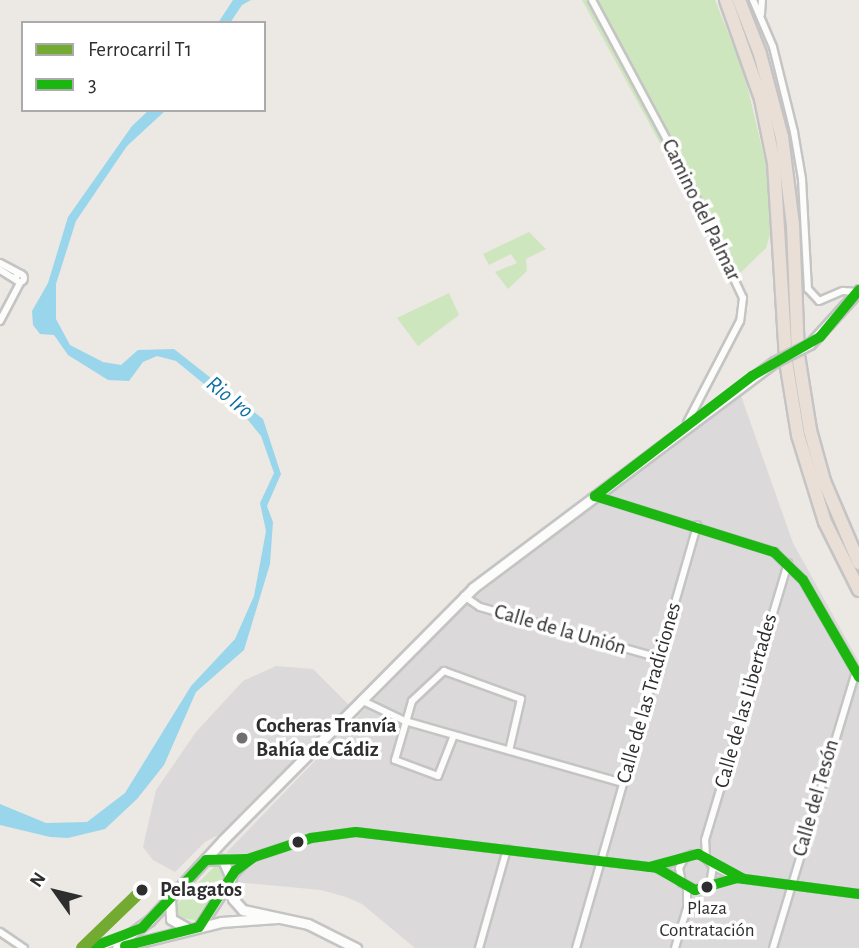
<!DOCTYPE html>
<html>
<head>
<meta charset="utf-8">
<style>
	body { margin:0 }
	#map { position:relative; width:859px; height:948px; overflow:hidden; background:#ece8e4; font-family:"Alegreya Sans",sans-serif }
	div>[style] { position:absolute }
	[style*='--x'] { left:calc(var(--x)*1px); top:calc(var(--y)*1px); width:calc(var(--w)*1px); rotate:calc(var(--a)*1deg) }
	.industrial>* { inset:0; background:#dcd9db }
	.green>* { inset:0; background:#cee6be }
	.water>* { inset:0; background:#99d6ec }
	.roads { filter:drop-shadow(2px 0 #c5c4c5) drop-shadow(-2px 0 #c5c4c5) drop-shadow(0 2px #c5c4c5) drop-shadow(0 -2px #c5c4c5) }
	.street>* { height:6px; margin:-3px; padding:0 3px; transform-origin:3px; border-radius:3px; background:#fcfcfb }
	.street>.ring { margin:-3px; padding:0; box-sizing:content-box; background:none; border:6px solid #fcfcfb; border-radius:50% }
	.secondary>* { height:9px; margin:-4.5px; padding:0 4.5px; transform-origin:4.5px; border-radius:4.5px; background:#fcfcfb }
	.highway>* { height:12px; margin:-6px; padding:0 6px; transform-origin:6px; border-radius:6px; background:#eadfd6 }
	.bridges { filter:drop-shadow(2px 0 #c5c4c5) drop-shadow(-2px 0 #c5c4c5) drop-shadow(0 2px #c5c4c5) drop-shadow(0 -2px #c5c4c5) }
	.secondary-bridge>* { height:9px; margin:-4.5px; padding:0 4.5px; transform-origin:4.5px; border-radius:4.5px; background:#fcfcfb }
	.bus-1>* { height:10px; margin:-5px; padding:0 5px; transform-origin:5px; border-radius:5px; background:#1bb610 }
	.rail-1>* { height:12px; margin:-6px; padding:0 6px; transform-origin:6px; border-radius:6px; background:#73ab32 }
	.dots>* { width:19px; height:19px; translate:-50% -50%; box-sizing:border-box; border:4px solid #fff; border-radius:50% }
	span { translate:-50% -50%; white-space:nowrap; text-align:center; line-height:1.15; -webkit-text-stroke:7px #fff; paint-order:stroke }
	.bus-label { font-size:19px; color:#2e2e2e }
	.street-label { font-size:21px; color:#2e2e2e }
	.poi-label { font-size:21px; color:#2e2e2e; font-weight:700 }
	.left { translate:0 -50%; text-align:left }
	.stop-label { font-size:21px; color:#2e2e2e; font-weight:700 }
	.water-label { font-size:23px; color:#0d6fa3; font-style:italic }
	.legend { position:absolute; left:21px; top:21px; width:245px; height:91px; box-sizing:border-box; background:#fff; border:2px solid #ababab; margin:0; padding:9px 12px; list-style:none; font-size:21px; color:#2e2e2e }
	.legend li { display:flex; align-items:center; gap:14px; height:35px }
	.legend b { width:35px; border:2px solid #ababab }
	.north { position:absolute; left:21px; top:857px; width:70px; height:70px; -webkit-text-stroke:5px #fff; paint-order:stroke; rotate:304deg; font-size:19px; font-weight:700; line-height:28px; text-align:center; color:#2e2e2e }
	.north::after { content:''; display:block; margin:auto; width:24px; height:32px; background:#2e2e2e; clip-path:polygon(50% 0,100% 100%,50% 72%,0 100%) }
</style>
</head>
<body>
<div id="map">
	<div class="industrial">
		<i style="clip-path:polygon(740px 393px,793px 543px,859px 662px,859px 948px,415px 948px,362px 904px,346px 897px,321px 890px,235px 882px,227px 852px,441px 630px,480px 593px)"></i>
		<i style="clip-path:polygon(276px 666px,313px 669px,350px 706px,224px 832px,205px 842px,175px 872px,153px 860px,143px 847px,156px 790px,196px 732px,243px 681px)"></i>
	</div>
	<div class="green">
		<i style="clip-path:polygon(582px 0,715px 0,744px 72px,766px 165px,771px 231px,766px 248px,734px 279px)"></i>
		<i style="clip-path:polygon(529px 232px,546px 249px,526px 259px,527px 271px,508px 289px,495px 272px,517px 263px,511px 254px,489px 265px,483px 254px)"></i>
		<i style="clip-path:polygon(449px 293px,459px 315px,418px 346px,397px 318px)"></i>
		<i style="clip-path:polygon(216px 865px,225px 875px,195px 920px,179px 918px,175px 908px,179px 902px)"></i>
	</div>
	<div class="water">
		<i style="clip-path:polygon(233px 0,251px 0,242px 5px,230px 23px,218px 23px)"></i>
		<i style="clip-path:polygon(149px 110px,166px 110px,127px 146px,76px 221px,56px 284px,56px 319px,70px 345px,103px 362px,121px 365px,138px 350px,174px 349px,263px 419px,281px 474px,267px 506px,273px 522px,270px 564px,244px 650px,196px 692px,164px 765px,137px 799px,105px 829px,68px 838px,50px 837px,0 825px,0 804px,46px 823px,87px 822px,125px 793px,191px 686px,235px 639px,254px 596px,266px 531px,260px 503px,274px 473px,261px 436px,248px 420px,176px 361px,157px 356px,143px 362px,129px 381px,108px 380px,68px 355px,54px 335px,40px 334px,33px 325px,32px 311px,48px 283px,68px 217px,132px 126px)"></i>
	</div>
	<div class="roads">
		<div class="street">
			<i style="--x:592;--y:0;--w:186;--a:61.8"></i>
			<i style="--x:680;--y:164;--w:148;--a:64.8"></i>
			<i style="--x:743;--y:298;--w:23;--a:97"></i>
			<i style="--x:740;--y:321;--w:115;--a:117.5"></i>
			<i style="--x:753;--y:0;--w:51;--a:66.9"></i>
			<i style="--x:773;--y:47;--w:88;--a:76.1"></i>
			<i style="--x:794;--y:132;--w:48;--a:80.3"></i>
			<i style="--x:802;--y:179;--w:110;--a:86.9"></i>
			<i style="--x:808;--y:289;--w:16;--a:47"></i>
			<i style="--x:819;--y:301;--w:26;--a:-23"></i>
			<i style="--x:843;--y:291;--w:15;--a:4"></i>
			<i style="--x:761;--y:14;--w:14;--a:-86"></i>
			<i style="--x:0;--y:263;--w:24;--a:28"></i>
			<i style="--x:0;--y:270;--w:19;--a:32"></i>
			<i class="ring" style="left:16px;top:274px;width:2px;height:2px"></i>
			<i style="--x:0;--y:321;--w:43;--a:-62.2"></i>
			<i style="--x:595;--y:496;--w:188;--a:17.4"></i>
			<i style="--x:774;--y:552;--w:40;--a:44"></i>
			<i style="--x:803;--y:580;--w:112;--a:60"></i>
			<i style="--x:464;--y:596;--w:19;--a:35"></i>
			<i style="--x:480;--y:607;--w:186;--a:15.9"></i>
			<i style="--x:361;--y:700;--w:49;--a:25.5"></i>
			<i style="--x:405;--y:721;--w:227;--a:15.9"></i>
			<i style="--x:454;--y:735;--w:44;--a:111.3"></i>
			<i style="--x:438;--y:776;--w:46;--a:-159.6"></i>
			<i style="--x:395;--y:760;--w:61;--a:-73.9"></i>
			<i style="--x:412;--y:701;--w:44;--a:-43.2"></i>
			<i style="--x:444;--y:671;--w:82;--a:20"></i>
			<i style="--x:521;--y:699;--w:53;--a:103"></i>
			<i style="--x:706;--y:857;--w:17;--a:-93"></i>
			<i style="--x:705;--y:840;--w:289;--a:-73.3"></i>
			<i style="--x:225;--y:862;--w:23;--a:-7"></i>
			<i style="--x:248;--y:859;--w:66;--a:-18.4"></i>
			<i style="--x:311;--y:838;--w:45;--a:-7.6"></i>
			<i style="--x:356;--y:832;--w:303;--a:6.8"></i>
			<i style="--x:657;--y:868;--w:25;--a:26"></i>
			<i style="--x:713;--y:866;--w:27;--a:27"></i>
			<i style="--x:657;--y:868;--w:39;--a:-21"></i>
			<i style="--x:693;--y:854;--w:10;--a:6"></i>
			<i style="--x:703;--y:855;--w:15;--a:48"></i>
			<i style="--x:713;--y:866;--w:18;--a:99"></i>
			<i style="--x:710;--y:884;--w:16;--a:158"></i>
			<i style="--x:695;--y:890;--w:15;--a:-152"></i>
			<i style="--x:682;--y:883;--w:15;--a:-101"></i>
			<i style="--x:679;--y:868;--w:10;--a:-61"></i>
			<i style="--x:231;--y:878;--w:23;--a:-47"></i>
			<i style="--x:710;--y:884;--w:28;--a:-13"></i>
			<i style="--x:737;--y:878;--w:123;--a:7.5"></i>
			<i style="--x:0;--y:932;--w:29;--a:34"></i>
			<i style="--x:479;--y:948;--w:103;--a:-74.2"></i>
			<i style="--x:576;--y:948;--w:440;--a:-74"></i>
			<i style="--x:675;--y:948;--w:42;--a:-73.3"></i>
			<i style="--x:687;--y:908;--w:21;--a:-90"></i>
			<i style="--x:773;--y:948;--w:288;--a:-73.3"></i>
		</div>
		<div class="secondary">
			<i style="--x:810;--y:344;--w:73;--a:-47.8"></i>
			<i style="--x:230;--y:883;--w:16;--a:79"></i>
			<i style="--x:233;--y:899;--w:15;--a:48"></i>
			<i style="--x:243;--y:910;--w:66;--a:12.2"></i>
			<i style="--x:308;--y:924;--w:54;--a:26.6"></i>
			<i style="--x:170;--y:899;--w:20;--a:87"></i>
			<i style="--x:171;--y:919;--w:20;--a:30"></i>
			<i style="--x:199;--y:927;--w:59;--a:-56.9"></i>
			<i style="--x:231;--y:878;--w:20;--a:-114"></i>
			<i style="--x:223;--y:860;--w:17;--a:180"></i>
			<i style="--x:90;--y:948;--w:40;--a:-18"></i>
			<i style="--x:128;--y:936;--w:26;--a:-36"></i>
			<i style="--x:149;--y:921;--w:110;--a:-47.6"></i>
			<i style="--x:223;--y:840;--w:355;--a:-45.2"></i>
			<i style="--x:473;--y:588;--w:376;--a:-36.9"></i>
			<i style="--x:117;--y:948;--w:107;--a:-14"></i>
			<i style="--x:221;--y:922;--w:56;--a:-4.1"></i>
		</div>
		<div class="highway">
			<i style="--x:726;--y:0;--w:105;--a:70.5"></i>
			<i style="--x:761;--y:99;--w:65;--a:78.5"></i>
			<i style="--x:774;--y:163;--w:198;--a:86.5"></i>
			<i style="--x:786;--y:361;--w:75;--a:80.8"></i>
			<i style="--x:798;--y:435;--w:91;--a:72.8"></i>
			<i style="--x:825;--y:522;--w:76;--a:63.4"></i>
			<i style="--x:739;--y:0;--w:58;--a:68.7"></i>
			<i style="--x:760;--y:54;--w:86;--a:75.2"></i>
			<i style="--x:782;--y:137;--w:89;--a:82.9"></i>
			<i style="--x:793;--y:225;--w:130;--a:87.8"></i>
			<i style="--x:798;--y:355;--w:76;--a:80.9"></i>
			<i style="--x:810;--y:430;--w:53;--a:74.6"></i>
			<i style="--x:824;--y:481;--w:89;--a:66.9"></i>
		</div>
	</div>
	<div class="bridges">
		<div class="secondary-bridge">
			<i style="--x:774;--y:362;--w:40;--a:-26.6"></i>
		</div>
	</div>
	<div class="bus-1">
		<i style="--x:859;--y:290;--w:61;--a:129.7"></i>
		<i style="--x:820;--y:337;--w:78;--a:150.2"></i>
		<i style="--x:752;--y:376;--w:198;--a:142.6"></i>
		<i style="--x:595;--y:496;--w:188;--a:17.4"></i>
		<i style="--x:774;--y:552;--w:40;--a:44"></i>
		<i style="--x:803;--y:580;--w:112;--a:60"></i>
		<i style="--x:649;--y:867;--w:51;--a:-14.9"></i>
		<i style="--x:698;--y:854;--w:52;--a:28.5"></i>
		<i style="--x:125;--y:946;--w:76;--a:-14.4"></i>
		<i style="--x:199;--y:927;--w:67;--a:-57.3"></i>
		<i style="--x:235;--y:871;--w:22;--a:-36"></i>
		<i style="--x:90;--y:948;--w:56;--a:-21"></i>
		<i style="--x:142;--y:928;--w:93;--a:-46.7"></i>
		<i style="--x:206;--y:860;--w:42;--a:-1.4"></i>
		<i style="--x:248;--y:859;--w:66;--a:-18.4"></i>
		<i style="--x:311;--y:838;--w:45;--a:-7.6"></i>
		<i style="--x:356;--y:832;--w:303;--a:6.8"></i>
		<i style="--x:657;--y:868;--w:44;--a:30.1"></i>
		<i style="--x:695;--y:890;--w:44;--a:-15.9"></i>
		<i style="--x:737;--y:878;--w:123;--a:7.5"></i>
	</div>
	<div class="rail-1">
		<i style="--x:82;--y:948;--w:83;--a:-44"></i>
	</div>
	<div class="dots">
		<i style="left:242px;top:738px;background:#706f6e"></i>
		<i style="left:298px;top:842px;background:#2e2e2e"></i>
		<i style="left:707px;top:887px;background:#2e2e2e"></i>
		<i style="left:142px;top:890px;background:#2e2e2e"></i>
	</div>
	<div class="bus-label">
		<span style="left:707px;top:920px">Plaza<br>Contratación</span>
	</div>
	<div class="street-label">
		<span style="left:701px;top:210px;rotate:64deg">Camino del Palmar</span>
		<span style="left:560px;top:630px;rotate:16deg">Calle de la Unión</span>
		<span style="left:649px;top:693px;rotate:-74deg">Calle de las Tradiciones</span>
		<span style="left:746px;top:701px;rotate:-74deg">Calle de las Libertades</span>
		<span style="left:816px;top:798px;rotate:-74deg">Calle del Tesón</span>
	</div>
	<div class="poi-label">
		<span class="left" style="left:256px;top:738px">Cocheras Tranvía<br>Bahía de Cádiz</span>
	</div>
	<div class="stop-label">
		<span class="left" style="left:160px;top:890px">Pelagatos</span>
	</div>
	<div class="water-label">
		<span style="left:229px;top:398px;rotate:39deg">Rio Iro</span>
	</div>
	<ul class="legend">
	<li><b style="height:9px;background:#73ab32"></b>Ferrocarril T1</li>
	<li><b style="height:9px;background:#1bb610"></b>3</li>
	</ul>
	<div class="north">N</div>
</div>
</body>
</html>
